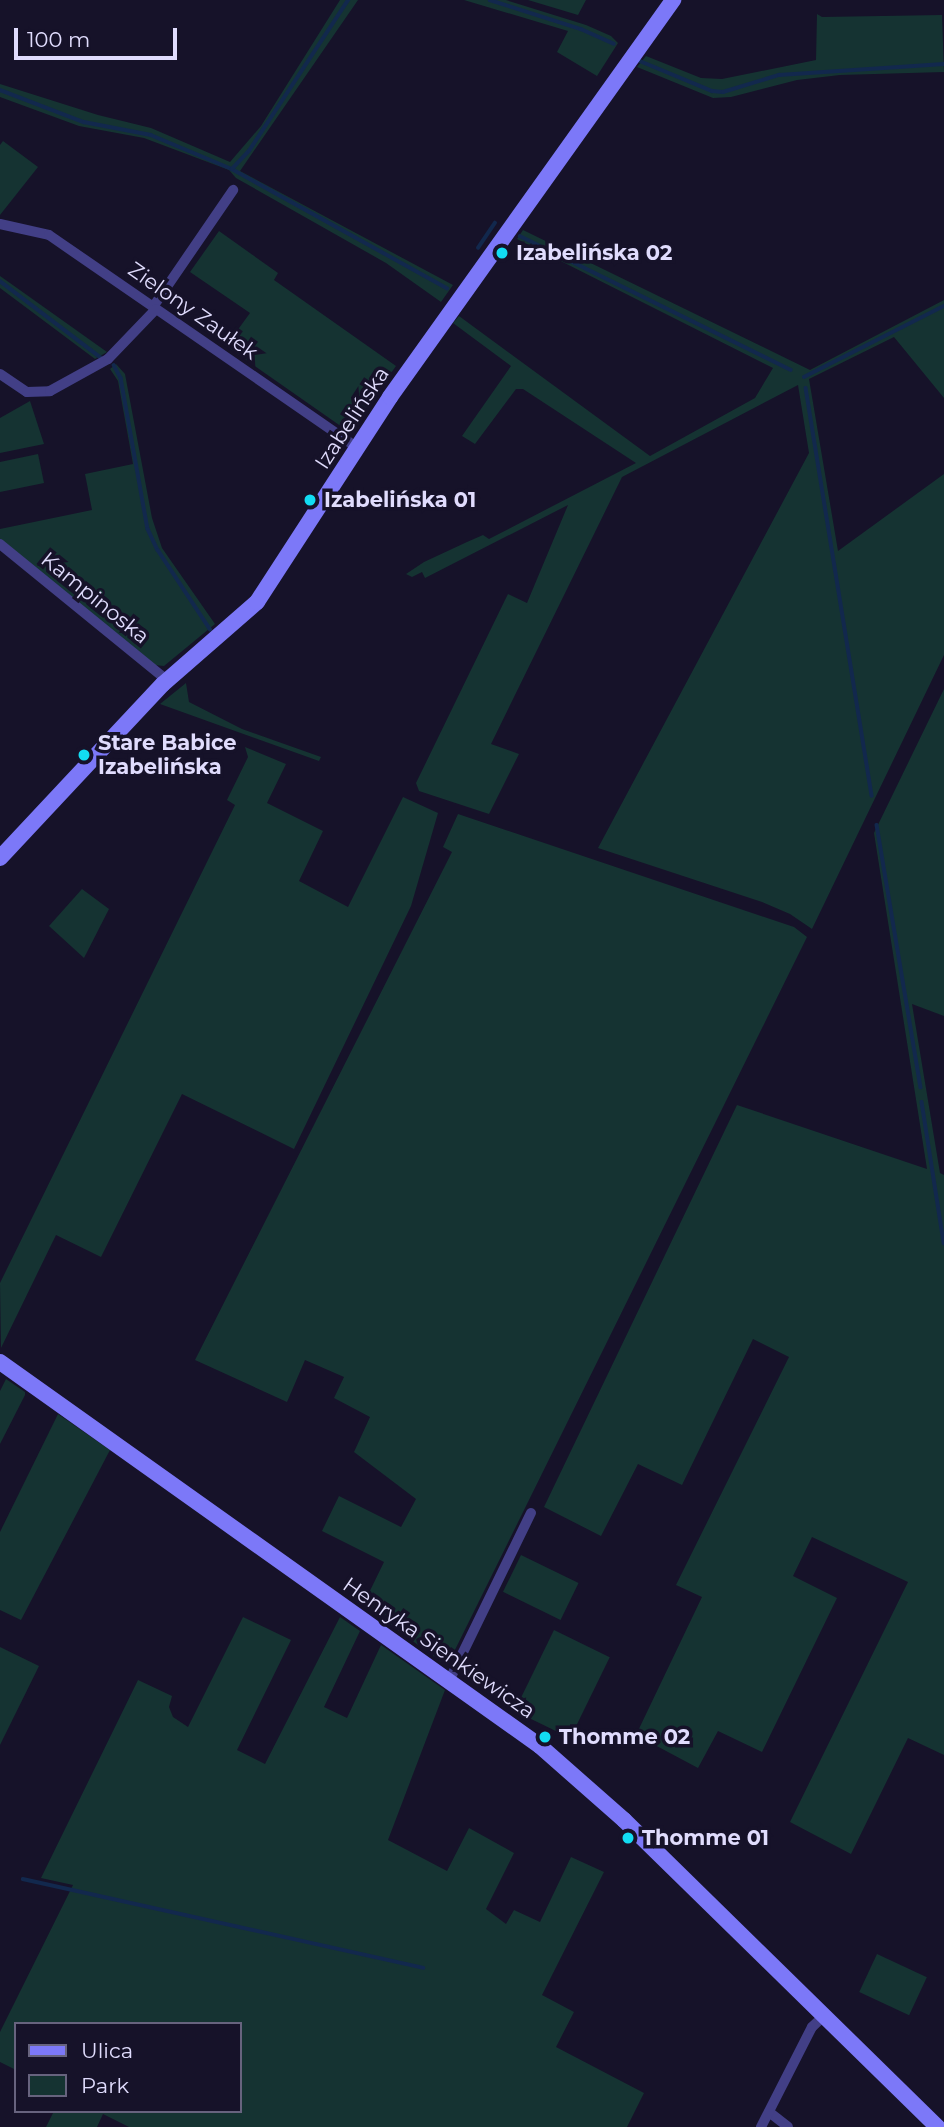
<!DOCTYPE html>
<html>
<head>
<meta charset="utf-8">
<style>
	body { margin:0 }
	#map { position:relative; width:944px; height:2127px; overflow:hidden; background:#161229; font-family:Montserrat,sans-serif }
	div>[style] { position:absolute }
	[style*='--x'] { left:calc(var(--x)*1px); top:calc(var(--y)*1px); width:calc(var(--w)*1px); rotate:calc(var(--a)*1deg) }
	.green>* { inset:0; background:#153332; transform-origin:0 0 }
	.stream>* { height:3.5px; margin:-1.75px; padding:0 1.75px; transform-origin:1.75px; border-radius:1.75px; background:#12284d }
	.street>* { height:10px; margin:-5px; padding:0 5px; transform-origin:5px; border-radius:5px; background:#423f86 }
	.secondary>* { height:16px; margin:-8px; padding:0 8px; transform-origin:8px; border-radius:8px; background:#7c78f8 }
	.dots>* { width:19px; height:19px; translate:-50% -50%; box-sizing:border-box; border:4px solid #161229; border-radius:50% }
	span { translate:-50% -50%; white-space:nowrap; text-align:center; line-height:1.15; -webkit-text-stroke:7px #161229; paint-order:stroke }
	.poi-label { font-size:21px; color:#e0dcfd; font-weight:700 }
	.left { translate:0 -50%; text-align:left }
	.street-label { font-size:21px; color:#e0dcfd }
	.legend { position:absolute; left:14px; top:2022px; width:228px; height:91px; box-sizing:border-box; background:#161229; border:2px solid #67637e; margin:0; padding:9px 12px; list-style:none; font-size:21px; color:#e0dcfd }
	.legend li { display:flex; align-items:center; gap:14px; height:35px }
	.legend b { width:35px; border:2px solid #67637e }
	.scale { position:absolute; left:14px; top:28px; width:163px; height:32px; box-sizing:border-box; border:4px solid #e0dcfd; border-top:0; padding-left:9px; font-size:21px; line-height:24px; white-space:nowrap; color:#e0dcfd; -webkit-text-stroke:5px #161229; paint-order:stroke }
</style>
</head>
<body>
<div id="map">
	<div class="green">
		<i style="clip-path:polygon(340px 0,358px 0,240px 171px,453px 285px,441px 302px,386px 263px,236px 178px,229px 170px,144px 138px,79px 126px,0 97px,0 84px,98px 115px,151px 128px,230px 162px,261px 126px)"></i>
		<i style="clip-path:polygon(464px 0,506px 0,586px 25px,611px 36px,618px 43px,597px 76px,557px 52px,568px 31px)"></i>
		<i style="clip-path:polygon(528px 0,586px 0,578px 15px)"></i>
		<i style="clip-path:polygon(817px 14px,822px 17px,942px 15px,944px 72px,840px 75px,797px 80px,731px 97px,713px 98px,637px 67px,646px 56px,701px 78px,722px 79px,816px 60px)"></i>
		<i style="clip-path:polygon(3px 141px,38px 167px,0 215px,0 145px)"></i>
		<i style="clip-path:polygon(523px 230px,810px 370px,944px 300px,944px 398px,894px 337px,809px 379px,838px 551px,944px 474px,944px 655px,812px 929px,790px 914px,762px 902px,598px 848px,809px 453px,798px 385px,622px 477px,491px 744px,519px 754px,489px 814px,419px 791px,416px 783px,505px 600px,508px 594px,527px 603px,568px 505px,425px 578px,422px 572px,412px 577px,406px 574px,424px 562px,467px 542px,483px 535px,489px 539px,636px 463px,523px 389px,516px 389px,475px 444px,462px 436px,511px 366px,453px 323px,459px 316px,650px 456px,755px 398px,773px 368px,517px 239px)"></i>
		<i style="clip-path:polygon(219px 231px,278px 273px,274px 280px,396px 366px,355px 424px,342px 427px,226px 346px,250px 313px,190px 272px)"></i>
		<i style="clip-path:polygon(0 276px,10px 283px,107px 352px,95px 359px,0 288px)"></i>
		<i style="clip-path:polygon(116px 364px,125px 374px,152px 518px,162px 548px,215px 624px,164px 666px,154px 665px,0 539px,0 529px,92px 510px,85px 474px,133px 464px,118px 381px,110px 369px)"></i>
		<i style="clip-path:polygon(30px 401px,44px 444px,0 453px,0 418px)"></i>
		<i style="clip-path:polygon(38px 454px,44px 483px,0 492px,0 462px)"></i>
		<i style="clip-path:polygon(186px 683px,189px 702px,242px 729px,321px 757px,319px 761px,160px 704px)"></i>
		<i style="clip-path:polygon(944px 689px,944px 1016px,912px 1004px,940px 1173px,944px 1175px,944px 1755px,908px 1738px,851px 1854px,790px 1822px,908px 1582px,812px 1537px,793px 1576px,837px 1598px,762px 1752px,718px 1731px,698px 1768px,636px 1735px,702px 1597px,676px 1585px,789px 1357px,753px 1339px,682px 1485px,638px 1464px,601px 1536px,544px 1507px,737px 1105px,927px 1169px,874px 833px)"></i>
		<i style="clip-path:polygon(245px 747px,286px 764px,267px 803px,323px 831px,299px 881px,348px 907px,403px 797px,438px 813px,411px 906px,294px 1149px,182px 1094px,101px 1257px,56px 1235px,1px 1348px,0 1283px,235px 805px,227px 800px,248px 757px)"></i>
		<i style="clip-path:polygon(458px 814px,794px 927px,807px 937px,447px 1666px,363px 1605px,384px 1562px,322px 1531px,339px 1496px,401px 1527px,416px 1499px,354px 1452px,370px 1417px,334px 1398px,344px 1377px,305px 1360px,287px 1402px,195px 1360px,452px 852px,443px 847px)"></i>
		<i style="clip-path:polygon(82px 889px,109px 909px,84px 958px,49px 926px)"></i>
		<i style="clip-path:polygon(6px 1379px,25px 1392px,25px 1395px,0 1444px,0 1391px)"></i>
		<i style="clip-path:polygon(58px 1414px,110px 1450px,21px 1620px,0 1610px,0 1532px)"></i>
		<i style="left:521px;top:1555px;width:64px;height:41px;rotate:26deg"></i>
		<i style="clip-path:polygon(243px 1617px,291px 1640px,237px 1750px,265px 1764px,340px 1617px,360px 1631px,324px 1707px,347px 1718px,381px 1645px,445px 1690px,388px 1840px,447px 1871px,469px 1828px,514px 1853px,486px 1909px,506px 1924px,514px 1910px,540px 1922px,571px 1857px,604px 1872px,542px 1995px,574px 2012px,556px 2047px,644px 2093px,627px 2127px,129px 2127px,103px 2114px,97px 2127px,46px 2127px,54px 2111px,240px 2111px,240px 2024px,16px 2024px,16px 2070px,0 2062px,0 2032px,73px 1885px,41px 1878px,138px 1680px,172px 1696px,169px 1707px,173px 1717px,188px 1727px)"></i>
		<i style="left:554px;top:1630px;width:62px;height:90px;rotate:26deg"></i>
		<i style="clip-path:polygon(0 1647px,39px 1666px,0 1745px)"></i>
		<i style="left:877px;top:1954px;width:55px;height:42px;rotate:25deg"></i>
	</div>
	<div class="stream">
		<i style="--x:490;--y:0;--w:96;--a:17.7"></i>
		<i style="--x:581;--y:29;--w:36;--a:24"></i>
		<i style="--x:640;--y:61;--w:78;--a:22.6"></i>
		<i style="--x:712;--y:91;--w:11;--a:5"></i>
		<i style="--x:723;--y:92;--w:59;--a:-16.9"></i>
		<i style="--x:779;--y:75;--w:165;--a:-3.8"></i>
		<i style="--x:0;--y:90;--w:90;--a:20.9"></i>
		<i style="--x:84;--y:122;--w:68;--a:11"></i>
		<i style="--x:151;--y:135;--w:88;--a:22.8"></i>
		<i style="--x:232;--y:169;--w:246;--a:29"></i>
		<i style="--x:232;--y:169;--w:25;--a:-47"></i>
		<i style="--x:249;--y:151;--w:181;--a:-56.7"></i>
		<i style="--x:520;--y:236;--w:302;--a:26.3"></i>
		<i style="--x:478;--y:248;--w:30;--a:-56"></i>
		<i style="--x:0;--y:281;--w:126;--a:37.2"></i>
		<i style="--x:114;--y:365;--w:15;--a:62"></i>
		<i style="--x:121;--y:378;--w:153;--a:79.9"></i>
		<i style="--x:148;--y:529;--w:23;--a:65"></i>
		<i style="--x:158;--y:550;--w:95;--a:56.6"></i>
		<i style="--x:804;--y:377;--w:157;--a:-26.9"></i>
		<i style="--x:806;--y:388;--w:413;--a:80.8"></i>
		<i style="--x:877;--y:825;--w:266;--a:80.5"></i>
		<i style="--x:922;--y:1102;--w:143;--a:81.1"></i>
		<i style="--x:23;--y:1879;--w:410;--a:12.5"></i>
	</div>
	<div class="street">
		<i style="--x:0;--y:224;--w:50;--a:12.7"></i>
		<i style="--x:49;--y:235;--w:373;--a:34.6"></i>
		<i style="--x:153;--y:307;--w:142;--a:-55.6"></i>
		<i style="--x:0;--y:374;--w:32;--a:34"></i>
		<i style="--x:27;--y:392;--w:23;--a:-2"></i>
		<i style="--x:50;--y:391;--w:66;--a:-28.9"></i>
		<i style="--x:108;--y:359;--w:69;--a:-46.2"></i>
		<i style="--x:0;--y:544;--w:215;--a:39.2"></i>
		<i style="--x:449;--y:1681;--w:187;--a:-64"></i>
		<i style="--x:769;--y:2112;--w:24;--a:38"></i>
		<i style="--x:761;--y:2127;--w:112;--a:-63"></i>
		<i style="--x:812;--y:2027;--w:16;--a:-43"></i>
	</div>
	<div class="secondary">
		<i style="--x:0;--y:858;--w:238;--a:-46.9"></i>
		<i style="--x:163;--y:684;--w:125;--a:-41.1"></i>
		<i style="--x:257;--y:602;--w:244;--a:-57"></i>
		<i style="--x:390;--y:397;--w:488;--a:-54.5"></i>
		<i style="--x:0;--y:1362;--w:663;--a:35.42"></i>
		<i style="--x:540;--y:1746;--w:112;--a:41.4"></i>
		<i style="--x:624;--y:1820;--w:439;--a:44.4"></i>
	</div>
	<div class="dots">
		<i style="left:502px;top:253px;background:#12dcf3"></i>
		<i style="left:310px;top:500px;background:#12dcf3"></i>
		<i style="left:84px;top:755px;background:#12dcf3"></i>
		<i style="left:545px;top:1737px;background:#12dcf3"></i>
		<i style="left:628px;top:1838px;background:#12dcf3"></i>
	</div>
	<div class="poi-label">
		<span class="left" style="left:516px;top:253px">Izabelińska 02</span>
		<span class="left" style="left:324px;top:500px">Izabelińska 01</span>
		<span class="left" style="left:98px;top:755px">Stare Babice<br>Izabelińska</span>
		<span class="left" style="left:559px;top:1737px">Thomme 02</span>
		<span class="left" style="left:642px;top:1838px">Thomme 01</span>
	</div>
	<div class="street-label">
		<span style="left:193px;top:311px;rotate:35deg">Zielony Zaułek</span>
		<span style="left:352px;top:418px;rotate:-57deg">Izabelińska</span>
		<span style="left:95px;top:598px;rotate:39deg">Kampinoska</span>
		<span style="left:439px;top:1648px;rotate:35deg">Henryka Sienkiewicza</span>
	</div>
	<ul class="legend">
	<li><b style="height:9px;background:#7c78f8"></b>Ulica</li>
	<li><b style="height:19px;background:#153332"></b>Park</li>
	</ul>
	<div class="scale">100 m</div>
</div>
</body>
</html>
